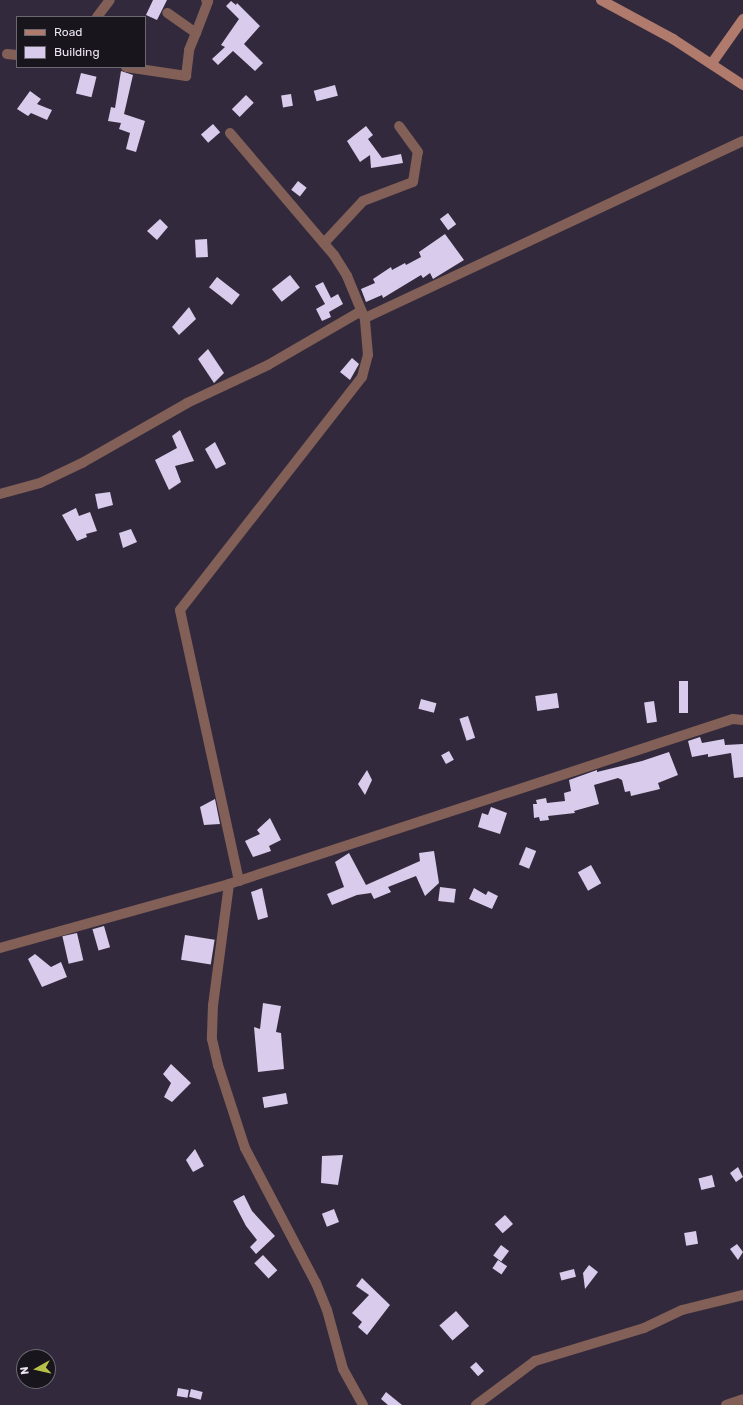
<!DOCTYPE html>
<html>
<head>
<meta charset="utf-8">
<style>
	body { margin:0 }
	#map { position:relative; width:743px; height:1405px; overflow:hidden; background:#322a3c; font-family:Rubik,sans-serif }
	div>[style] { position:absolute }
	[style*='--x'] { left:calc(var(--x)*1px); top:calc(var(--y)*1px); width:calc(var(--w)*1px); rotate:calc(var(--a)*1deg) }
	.building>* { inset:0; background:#d8cbeb; transform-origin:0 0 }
	.minor>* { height:10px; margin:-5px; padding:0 5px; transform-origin:5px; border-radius:5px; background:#825f57 }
	.tertiary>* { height:10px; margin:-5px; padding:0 5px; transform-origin:5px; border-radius:5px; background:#825f57 }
	.secondary>* { height:10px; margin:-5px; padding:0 5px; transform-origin:5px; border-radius:5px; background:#b07a6d }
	span { translate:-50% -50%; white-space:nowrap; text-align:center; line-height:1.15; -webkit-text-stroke:4px #18151d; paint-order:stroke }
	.legend { position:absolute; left:16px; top:16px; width:130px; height:52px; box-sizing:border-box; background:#18151d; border:1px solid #6c6872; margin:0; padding:5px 7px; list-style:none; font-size:12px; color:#eae5f1 }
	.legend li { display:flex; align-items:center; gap:8px; height:20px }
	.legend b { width:20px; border:1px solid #6c6872 }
	.north { position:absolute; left:16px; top:1349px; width:40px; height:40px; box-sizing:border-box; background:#18151d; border:1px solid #6c6872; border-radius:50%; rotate:262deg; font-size:11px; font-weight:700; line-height:16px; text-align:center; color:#eae5f1 }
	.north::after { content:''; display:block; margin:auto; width:14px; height:18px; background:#b7c147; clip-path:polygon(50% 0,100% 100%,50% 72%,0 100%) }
</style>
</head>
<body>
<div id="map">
	<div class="building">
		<i style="clip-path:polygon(153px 0,167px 0,157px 20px,146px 15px)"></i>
		<i style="clip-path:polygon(231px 1px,236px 5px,237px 3px,260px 26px,244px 44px,263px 63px,255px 71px,233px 51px,218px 65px,212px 59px,225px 47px,221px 45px,239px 19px,226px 6px)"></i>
		<i style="clip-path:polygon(121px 71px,133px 75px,124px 114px,145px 121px,136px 152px,126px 149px,130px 133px,119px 129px,121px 123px,108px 121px,111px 107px,115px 108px)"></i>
		<i style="left:81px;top:73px;width:16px;height:21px;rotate:14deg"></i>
		<i style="left:335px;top:85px;width:11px;height:22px;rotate:75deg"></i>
		<i style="clip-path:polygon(30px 91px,41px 99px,37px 104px,52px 110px,47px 120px,31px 113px,28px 116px,17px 109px)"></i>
		<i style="left:291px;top:94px;width:12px;height:10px;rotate:81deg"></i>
		<i style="left:246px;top:95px;width:11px;height:20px;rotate:45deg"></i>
		<i style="left:213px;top:124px;width:11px;height:16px;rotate:49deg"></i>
		<i style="clip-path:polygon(366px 126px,373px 135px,368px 139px,382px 158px,401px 154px,403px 163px,371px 168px,370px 155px,360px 162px,347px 141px)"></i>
		<i style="left:298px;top:181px;width:11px;height:11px;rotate:38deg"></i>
		<i style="left:448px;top:213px;width:14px;height:10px;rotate:54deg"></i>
		<i style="clip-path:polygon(160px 219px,168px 227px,157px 240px,147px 231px)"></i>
		<i style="clip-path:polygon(445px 234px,464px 260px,433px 279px,430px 273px,423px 278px,421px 275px,383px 298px,382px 295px,366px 302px,361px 289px,375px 283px,373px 279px,391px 267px,392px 270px,405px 263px,406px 265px,421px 257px,419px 252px)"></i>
		<i style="left:207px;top:239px;width:18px;height:12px;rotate:87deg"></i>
		<i style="left:290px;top:275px;width:16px;height:23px;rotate:52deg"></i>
		<i style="left:217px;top:277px;width:29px;height:13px;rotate:38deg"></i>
		<i style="clip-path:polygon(323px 282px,331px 298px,338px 294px,343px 304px,329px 312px,331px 317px,322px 321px,316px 309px,325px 304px,315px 286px)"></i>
		<i style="clip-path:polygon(189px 307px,196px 319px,179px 335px,172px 327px)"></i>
		<i style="clip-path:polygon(208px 349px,224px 373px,214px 383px,198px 359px)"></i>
		<i style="clip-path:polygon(352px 358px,359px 364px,350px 380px,340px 372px)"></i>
		<i style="clip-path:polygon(180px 430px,194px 461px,175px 466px,181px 482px,169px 490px,155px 460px,177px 448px,172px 436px)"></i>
		<i style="clip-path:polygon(215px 442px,226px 464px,216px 469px,205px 449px)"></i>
		<i style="clip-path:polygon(110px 492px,113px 505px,98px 509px,95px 494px)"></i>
		<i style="clip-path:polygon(76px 508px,79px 516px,90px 512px,97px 531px,86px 534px,87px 537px,77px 541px,62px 515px)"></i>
		<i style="clip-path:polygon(131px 529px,137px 542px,123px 548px,119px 533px)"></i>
		<i style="left:679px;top:681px;width:9px;height:32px"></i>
		<i style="left:557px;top:693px;width:15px;height:22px;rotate:82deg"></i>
		<i style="left:421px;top:699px;width:16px;height:10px;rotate:15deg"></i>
		<i style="left:654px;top:701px;width:21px;height:10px;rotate:82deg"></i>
		<i style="left:468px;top:716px;width:23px;height:9px;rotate:72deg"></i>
		<i style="clip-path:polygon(700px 737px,702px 743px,724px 739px,725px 745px,743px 744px,743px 777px,734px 778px,731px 753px,708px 757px,708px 754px,692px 757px,688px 741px)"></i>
		<i style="left:449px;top:751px;width:10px;height:9px;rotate:61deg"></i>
		<i style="clip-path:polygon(669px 752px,678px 775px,658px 783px,660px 789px,631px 796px,630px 791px,625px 792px,622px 780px,618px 778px,594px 785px,599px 804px,574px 811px,575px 813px,548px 816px,549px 820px,540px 821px,539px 817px,534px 818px,533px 804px,537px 804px,536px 800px,546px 798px,547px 803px,565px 801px,564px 793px,571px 791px,569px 780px,597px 770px,597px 772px,642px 761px)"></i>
		<i style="clip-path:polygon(367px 770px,372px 780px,365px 795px,358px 784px)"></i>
		<i style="clip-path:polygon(215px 799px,220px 824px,204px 825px,200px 807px)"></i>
		<i style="clip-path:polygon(491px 807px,507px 813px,500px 834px,478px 827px,482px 813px,488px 815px)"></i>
		<i style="clip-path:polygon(270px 818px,281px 840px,269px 846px,271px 851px,253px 857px,245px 841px,260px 834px,257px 830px)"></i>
		<i style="left:526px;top:847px;width:11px;height:19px;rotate:22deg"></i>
		<i style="clip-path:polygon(434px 851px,439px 883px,425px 896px,416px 876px,388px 887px,391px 892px,374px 899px,371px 893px,357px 895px,332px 905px,327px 894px,344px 887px,335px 862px,349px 853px,366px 885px,420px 861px,419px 853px)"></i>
		<i style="left:591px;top:865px;width:21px;height:15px;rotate:61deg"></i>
		<i style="left:440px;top:887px;width:16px;height:14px;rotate:7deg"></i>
		<i style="clip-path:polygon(262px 888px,268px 917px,258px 920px,251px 892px)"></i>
		<i style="clip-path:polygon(474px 888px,486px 895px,488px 891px,498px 896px,492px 909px,469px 899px)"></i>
		<i style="left:104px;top:926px;width:22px;height:12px;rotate:74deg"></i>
		<i style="left:77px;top:933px;width:28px;height:15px;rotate:77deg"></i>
		<i style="left:185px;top:935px;width:30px;height:25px;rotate:9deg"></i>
		<i style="clip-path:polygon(35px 954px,51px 967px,61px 962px,67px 977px,42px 987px,28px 959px)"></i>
		<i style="clip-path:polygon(263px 1003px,281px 1006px,276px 1032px,281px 1033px,284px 1069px,258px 1072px,254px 1027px,260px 1029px)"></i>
		<i style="clip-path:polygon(171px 1064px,191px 1083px,172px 1102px,164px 1097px,171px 1083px,163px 1074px)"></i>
		<i style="left:286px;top:1093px;width:11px;height:24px;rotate:80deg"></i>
		<i style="clip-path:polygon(195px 1149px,204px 1166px,193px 1172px,186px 1160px)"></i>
		<i style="clip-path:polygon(343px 1155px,338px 1185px,321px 1183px,322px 1156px)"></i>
		<i style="clip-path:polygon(738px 1167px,743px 1177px,736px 1182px,730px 1173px)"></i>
		<i style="left:712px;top:1175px;width:12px;height:14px;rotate:76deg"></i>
		<i style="clip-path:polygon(244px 1195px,252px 1211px,275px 1236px,256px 1254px,250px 1247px,257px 1240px,246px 1226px,233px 1201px)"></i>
		<i style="left:334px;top:1209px;width:14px;height:13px;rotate:69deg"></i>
		<i style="left:505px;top:1215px;width:12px;height:14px;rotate:48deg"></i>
		<i style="left:696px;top:1231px;width:13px;height:12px;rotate:81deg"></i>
		<i style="clip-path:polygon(737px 1244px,743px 1252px,738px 1260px,730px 1249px)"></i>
		<i style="left:501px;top:1245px;width:10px;height:13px;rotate:37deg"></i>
		<i style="left:263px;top:1255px;width:21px;height:12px;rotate:47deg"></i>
		<i style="left:498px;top:1260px;width:11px;height:10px;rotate:34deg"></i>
		<i style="clip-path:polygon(589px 1265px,598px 1272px,585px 1289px,583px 1273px)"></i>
		<i style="left:574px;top:1269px;width:8px;height:15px;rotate:76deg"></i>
		<i style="clip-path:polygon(362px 1278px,390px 1305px,367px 1335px,358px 1327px,362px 1322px,352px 1313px,369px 1295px,356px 1286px)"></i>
		<i style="left:456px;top:1311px;width:20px;height:22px;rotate:49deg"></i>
		<i style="left:476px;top:1362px;width:12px;height:8px;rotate:48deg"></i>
		<i style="left:178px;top:1388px;width:11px;height:8px;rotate:10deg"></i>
		<i style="left:191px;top:1389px;width:12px;height:8px;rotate:14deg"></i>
		<i style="clip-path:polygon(386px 1392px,402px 1405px,388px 1405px,381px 1399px)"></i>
	</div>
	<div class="minor">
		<i style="--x:97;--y:17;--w:21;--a:-53"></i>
		<i style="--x:196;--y:33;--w:34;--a:-69"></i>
		<i style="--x:208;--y:1;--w:2;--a:-153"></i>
		<i style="--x:7;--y:54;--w:10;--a:6"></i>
		<i style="--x:126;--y:67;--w:61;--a:8.5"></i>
		<i style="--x:186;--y:76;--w:26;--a:-83"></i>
		<i style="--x:189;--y:50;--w:18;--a:-68"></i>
		<i style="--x:196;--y:33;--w:35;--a:-145"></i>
		<i style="--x:230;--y:133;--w:160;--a:49.6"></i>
		<i style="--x:334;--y:255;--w:25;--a:58"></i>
		<i style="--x:347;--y:276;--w:44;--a:67.5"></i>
		<i style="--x:324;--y:243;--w:57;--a:-47.1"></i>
		<i style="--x:363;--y:201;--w:53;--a:-20.8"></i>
		<i style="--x:413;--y:182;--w:30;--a:-81"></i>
		<i style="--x:418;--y:152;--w:32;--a:-126"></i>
		<i style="--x:0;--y:494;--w:41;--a:-15.4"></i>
		<i style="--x:40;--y:483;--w:47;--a:-25.5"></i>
		<i style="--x:82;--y:463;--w:121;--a:-29.7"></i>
		<i style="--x:187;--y:403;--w:89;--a:-25.1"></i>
		<i style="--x:268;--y:365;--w:108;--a:-30.1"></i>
		<i style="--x:239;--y:881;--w:277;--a:-102.3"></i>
		<i style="--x:180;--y:610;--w:296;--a:-52"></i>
		<i style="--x:362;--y:377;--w:23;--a:-75"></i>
		<i style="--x:368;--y:355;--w:37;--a:-95"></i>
		<i style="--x:365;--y:318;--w:417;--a:-25.1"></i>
		<i style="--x:229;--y:884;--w:122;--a:97.5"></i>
		<i style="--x:213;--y:1005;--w:34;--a:92"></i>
		<i style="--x:212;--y:1039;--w:27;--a:77"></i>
		<i style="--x:218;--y:1065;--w:87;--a:72"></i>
		<i style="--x:245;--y:1148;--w:153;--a:62.3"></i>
		<i style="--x:316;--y:1283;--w:29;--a:68"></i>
		<i style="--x:327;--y:1310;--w:61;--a:74.8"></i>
		<i style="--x:343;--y:1369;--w:41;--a:60.9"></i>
		<i style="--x:476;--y:1405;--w:74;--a:-36.7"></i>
		<i style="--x:535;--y:1361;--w:114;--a:-16.8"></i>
		<i style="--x:644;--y:1328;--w:42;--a:-25.3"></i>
		<i style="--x:682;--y:1310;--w:63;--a:-13.8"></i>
		<i style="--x:726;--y:1405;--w:18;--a:-19"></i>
	</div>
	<div class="tertiary">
		<i style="--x:0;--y:948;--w:238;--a:-15.6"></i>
		<i style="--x:229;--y:884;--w:530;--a:-18.13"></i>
		<i style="--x:733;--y:719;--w:10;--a:6"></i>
	</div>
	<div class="secondary">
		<i style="--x:601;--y:0;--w:82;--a:28.4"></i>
		<i style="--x:673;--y:39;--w:84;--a:33.3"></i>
		<i style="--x:712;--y:63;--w:54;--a:-54.8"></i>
	</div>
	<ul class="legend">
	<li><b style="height:5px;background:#b07a6d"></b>Road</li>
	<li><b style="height:11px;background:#d8cbeb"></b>Building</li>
	</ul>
	<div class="north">N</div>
</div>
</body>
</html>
